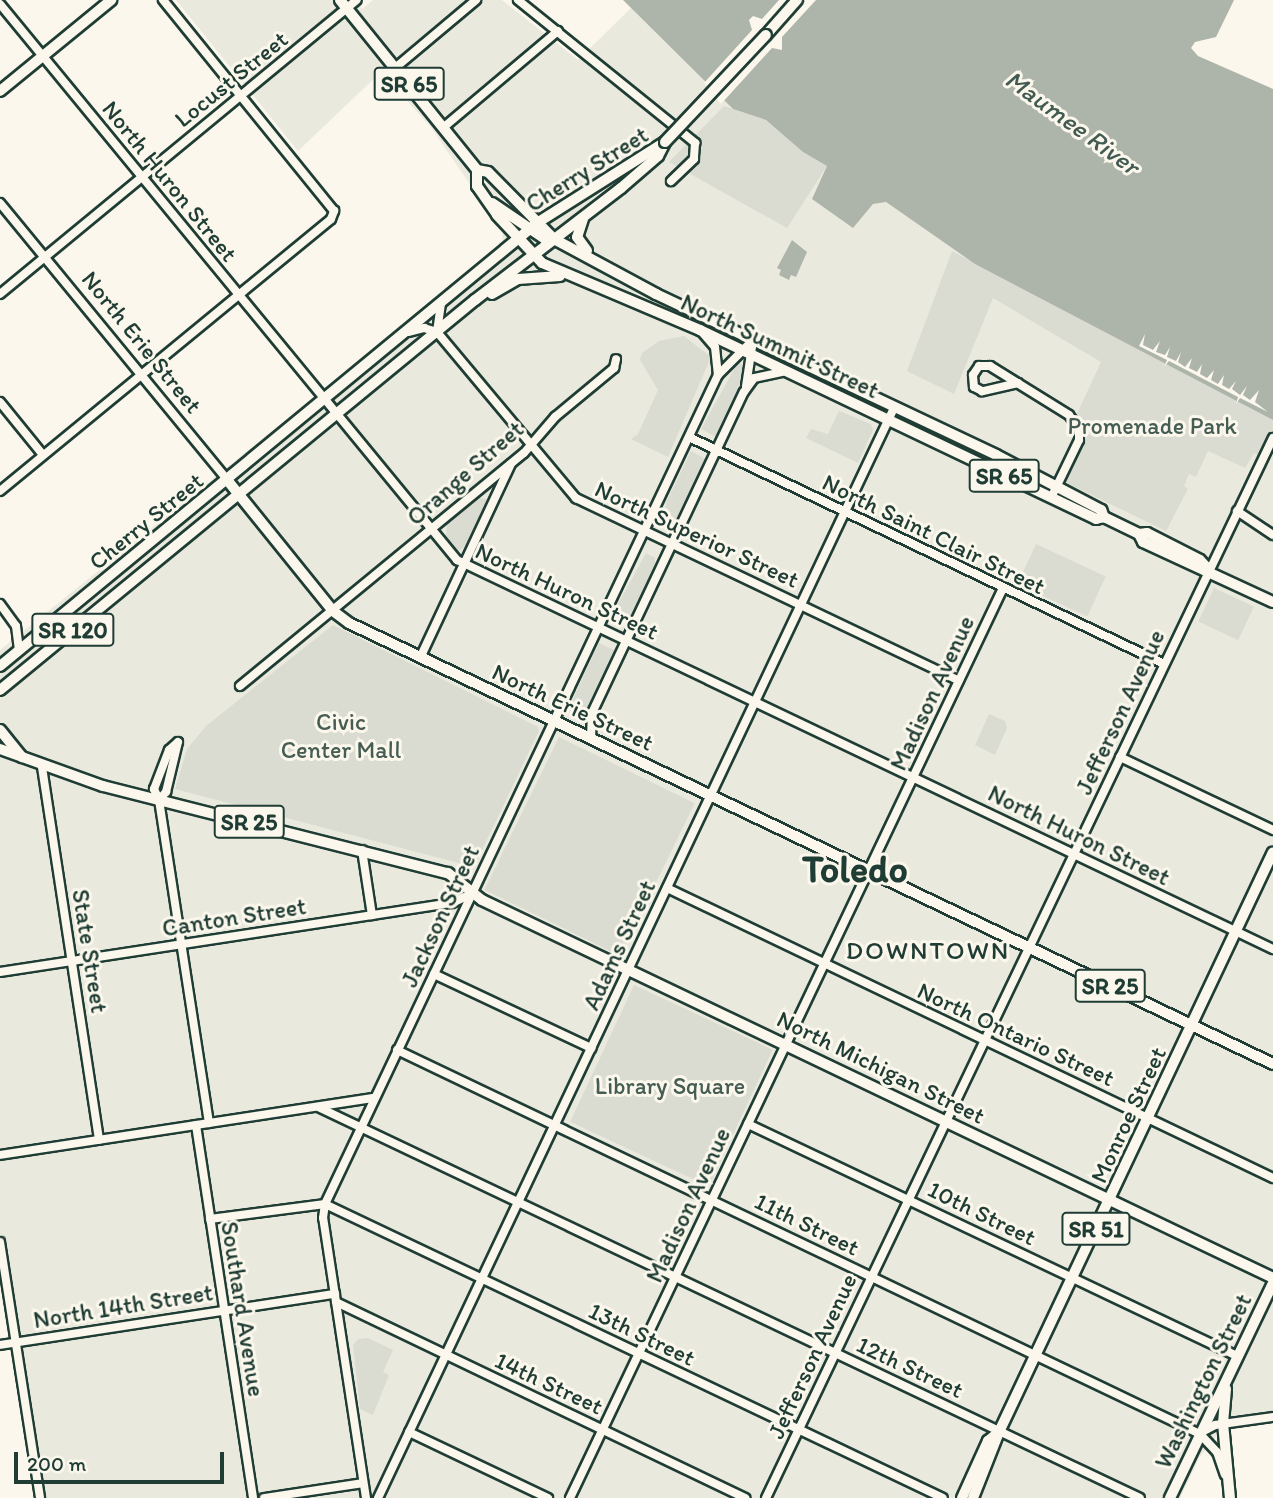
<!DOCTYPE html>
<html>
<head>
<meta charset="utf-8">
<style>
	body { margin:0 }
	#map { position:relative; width:1273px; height:1498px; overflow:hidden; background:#fbf7ec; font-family:Itim,sans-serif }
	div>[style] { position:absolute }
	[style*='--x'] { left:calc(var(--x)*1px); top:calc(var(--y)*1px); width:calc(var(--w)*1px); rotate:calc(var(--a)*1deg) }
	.built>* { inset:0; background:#eae9de }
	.green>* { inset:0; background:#dbdcd1; transform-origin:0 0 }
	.water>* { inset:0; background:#adb4aa }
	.pier>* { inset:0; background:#fbf7ec }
	.roads { filter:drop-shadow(2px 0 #1f3d34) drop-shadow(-2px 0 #1f3d34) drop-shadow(0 2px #1f3d34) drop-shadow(0 -2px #1f3d34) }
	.minor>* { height:8px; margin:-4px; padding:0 4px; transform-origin:4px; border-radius:4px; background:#fbf7ec }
	.major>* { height:10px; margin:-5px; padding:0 5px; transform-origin:5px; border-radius:5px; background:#fbf7ec }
	.bridges { filter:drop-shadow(2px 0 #1f3d34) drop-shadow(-2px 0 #1f3d34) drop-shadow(0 2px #1f3d34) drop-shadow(0 -2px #1f3d34) }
	.major-bridge>* { height:10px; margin:-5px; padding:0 5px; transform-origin:5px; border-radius:5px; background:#fbf7ec }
	span { translate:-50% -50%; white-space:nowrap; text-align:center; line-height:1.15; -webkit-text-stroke:6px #fbf7ec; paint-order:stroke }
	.shield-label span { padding:2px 5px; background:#fbf7ec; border:2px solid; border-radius:5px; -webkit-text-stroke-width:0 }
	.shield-label { font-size:23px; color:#1f3d34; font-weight:700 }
	.street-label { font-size:24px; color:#1f3d34 }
	.park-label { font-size:24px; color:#455d53 }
	.water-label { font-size:26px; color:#425b52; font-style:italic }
	.neighbourhood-label { font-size:26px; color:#1f3d34; letter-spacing:2px }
	.town-label { font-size:38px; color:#1f3d34; font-weight:700 }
	.scale { position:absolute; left:14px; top:1452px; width:210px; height:32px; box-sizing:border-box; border:4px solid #1f3d34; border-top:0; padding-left:9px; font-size:21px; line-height:24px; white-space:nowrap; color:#1f3d34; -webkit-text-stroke:5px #fbf7ec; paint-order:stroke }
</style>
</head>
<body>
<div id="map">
	<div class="built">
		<i style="clip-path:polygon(176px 0,354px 0,362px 9px,373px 0,502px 0,578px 60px,631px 8px,733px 109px,776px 126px,827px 166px,853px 228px,873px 204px,886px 202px,975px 264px,1273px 420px,1273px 1411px,1233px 1416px,1199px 1458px,1180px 1498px,36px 1498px,0 1267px,0 650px,503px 245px,502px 231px,430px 126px,381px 72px,298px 151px)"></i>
	</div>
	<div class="green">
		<i style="clip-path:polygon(724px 106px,766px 120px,803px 152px,827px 166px,787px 228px,669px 162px)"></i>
		<i style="clip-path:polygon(952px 251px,1273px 420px,1273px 436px,1268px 434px,1258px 455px,1254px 453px,1245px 468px,1208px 451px,1196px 477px,1189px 474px,1184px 486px,1188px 489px,1166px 531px,1065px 482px,1092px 426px,1076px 416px,1101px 362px,993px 298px,954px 394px,907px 371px)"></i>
		<i style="clip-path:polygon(684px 336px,711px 357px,668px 457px,631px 439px,638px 434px,658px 390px,640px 360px,642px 353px,659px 341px)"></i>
		<i style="clip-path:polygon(738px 362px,747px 367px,746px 375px,718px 438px,701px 429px)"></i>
		<i style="clip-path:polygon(839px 411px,871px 424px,873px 430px,858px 463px,806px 438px,811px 429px,828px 434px)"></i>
		<i style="clip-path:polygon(691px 451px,707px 460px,684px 509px,672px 523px,663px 518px,666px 503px)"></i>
		<i style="clip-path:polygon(479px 498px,486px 499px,487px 506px,468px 545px,458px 551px,446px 536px,447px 524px)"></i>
		<i style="left:1036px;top:544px;width:77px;height:44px;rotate:25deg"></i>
		<i style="clip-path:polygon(646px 553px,655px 558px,655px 565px,629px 625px,611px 617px)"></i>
		<i style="left:1214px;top:588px;width:44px;height:37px;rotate:25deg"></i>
		<i style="clip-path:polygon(333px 625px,538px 727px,539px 731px,474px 867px,175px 789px,187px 749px,206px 726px)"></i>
		<i style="left:599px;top:643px;width:19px;height:76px;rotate:25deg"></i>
		<i style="clip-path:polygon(989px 714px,1005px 721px,1007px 728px,995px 755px,975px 745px)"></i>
		<i style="left:559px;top:737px;width:151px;height:170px;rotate:26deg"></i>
		<i style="left:634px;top:985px;width:153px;height:151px;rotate:25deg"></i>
		<i style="clip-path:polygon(368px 1338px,393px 1350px,383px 1372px,389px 1375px,373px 1415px,360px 1409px,353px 1345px,358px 1339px)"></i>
	</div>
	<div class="water">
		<i style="clip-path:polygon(623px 0,1234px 0,1216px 37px,1195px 42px,1191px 48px,1198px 56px,1273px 89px,1273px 420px,975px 264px,886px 202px,873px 204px,853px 228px,812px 199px,827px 166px,803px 152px,766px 120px,733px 109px)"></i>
		<i style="clip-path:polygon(792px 240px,807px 252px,796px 277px,791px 275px,789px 280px,779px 275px,781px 270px,777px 268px)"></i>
	</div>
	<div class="pier">
		<i style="clip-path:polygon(779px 0,816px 0,782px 37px,782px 50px,772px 48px,721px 104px,704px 83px,752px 30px,749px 20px,753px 16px,762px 19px)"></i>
		<i style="clip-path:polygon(1145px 334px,1143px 345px,1153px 350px,1160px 341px,1156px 352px,1165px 355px,1170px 347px,1167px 357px,1176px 361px,1181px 352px,1178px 362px,1185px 367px,1192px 358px,1189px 368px,1197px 372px,1202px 364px,1200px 374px,1207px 378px,1214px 370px,1211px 380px,1218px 384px,1224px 375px,1222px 385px,1229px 389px,1236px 381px,1232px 389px,1240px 395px,1247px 386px,1243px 395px,1250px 400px,1259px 390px,1255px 402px,1268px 412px,1240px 398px,1236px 404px,1238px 397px,1169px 361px,1164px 367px,1167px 360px,1139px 346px)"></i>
	</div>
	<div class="roads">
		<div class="minor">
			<i style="--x:518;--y:0;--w:228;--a:38.9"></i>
			<i style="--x:695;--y:143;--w:16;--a:94"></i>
			<i style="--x:694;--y:159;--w:32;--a:136"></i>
			<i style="--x:0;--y:4;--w:720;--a:50.58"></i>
			<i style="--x:457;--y:560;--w:904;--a:25.49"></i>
			<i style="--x:395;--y:68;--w:106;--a:-40"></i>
			<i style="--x:444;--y:127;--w:149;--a:-40.1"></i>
			<i style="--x:0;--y:203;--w:360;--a:50.6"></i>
			<i style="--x:0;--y:294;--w:462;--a:-39.5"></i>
			<i style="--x:701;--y:331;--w:21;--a:49"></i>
			<i style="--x:715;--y:347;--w:28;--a:84"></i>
			<i style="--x:409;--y:332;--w:16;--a:-15"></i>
			<i style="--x:424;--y:328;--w:14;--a:17"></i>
			<i style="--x:437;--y:332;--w:217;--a:50.1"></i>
			<i style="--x:576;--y:498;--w:424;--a:25.5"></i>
			<i style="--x:437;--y:332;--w:28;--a:-82"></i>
			<i style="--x:1018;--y:383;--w:37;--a:167"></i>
			<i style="--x:982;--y:391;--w:9;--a:-153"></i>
			<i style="--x:974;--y:387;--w:12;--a:-95"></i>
			<i style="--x:973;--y:375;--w:11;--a:-56"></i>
			<i style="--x:979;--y:366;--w:11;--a:0"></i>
			<i style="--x:990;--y:366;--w:93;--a:31.8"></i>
			<i style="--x:1069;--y:415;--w:17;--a:54"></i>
			<i style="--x:1079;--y:429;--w:11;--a:90"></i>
			<i style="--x:1079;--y:440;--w:64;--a:115.8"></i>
			<i style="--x:746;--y:386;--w:47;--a:-81.3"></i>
			<i style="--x:0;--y:402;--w:68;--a:50.9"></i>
			<i style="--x:689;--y:437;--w:526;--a:25.54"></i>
			<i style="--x:0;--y:491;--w:428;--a:-39.4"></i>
			<i style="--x:331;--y:219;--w:9;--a:-69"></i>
			<i style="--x:334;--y:211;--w:272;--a:-129"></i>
			<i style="--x:1237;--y:511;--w:43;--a:33.7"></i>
			<i style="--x:0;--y:604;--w:27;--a:54"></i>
			<i style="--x:16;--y:626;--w:24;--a:83"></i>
			<i style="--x:420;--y:658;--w:214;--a:-64.9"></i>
			<i style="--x:240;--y:686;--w:367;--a:-39.4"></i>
			<i style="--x:524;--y:453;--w:48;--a:-49.3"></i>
			<i style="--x:555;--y:417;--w:77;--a:-39.7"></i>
			<i style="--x:614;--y:368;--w:9;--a:-77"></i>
			<i style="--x:591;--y:739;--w:26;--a:-88"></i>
			<i style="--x:592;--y:713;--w:355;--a:-64.7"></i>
			<i style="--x:744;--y:392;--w:17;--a:-54"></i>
			<i style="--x:754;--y:378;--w:29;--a:-12"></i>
			<i style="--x:178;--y:742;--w:12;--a:138"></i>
			<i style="--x:169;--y:750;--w:42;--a:111"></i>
			<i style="--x:154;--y:789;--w:12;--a:66"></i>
			<i style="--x:159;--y:800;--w:327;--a:81.2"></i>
			<i style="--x:1120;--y:757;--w:170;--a:25.5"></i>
			<i style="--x:42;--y:767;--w:377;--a:81.3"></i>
			<i style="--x:159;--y:800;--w:11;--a:-49"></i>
			<i style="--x:166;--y:792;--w:51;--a:-76.5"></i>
			<i style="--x:362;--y:850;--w:66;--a:81.3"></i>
			<i style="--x:667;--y:888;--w:672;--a:25.57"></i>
			<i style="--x:0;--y:972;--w:457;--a:-8.7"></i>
			<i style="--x:452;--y:903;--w:19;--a:-25"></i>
			<i style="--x:434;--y:974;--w:174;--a:25.2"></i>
			<i style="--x:397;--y:1050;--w:890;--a:25.56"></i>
			<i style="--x:1200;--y:1434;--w:25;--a:47"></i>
			<i style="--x:1217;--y:1452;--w:24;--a:71"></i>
			<i style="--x:318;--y:1107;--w:910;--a:25.44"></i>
			<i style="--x:748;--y:1124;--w:541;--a:25.38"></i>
			<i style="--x:196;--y:1125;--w:377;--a:81.3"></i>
			<i style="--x:0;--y:1155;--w:378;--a:-8.7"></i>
			<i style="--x:210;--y:1219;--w:116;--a:-7.4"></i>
			<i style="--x:325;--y:1204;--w:684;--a:25.44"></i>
			<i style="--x:0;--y:1242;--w:259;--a:81.1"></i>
			<i style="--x:336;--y:1302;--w:454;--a:25.6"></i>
			<i style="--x:0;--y:1345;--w:339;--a:-8.7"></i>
			<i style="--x:409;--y:1432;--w:154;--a:25.4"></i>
			<i style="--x:1202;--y:1432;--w:15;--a:-28"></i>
			<i style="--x:1215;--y:1425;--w:59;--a:-7.9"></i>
			<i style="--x:264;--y:1498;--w:100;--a:-8.6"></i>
			<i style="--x:366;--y:1498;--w:283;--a:-98.7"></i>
			<i style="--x:323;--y:1218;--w:14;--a:-82"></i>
			<i style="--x:325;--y:1204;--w:917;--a:-64.64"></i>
			<i style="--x:718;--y:375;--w:49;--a:-45"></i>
			<i style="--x:378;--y:1498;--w:1206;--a:-64.67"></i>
			<i style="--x:570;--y:1498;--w:1008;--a:-64.55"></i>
			<i style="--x:766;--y:1498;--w:1175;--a:-64.44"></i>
		</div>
		<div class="major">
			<i style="--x:340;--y:0;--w:218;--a:51.1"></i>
			<i style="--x:477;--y:170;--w:16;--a:90"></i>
			<i style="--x:477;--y:186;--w:35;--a:55"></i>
			<i style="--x:497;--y:215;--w:66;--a:46.8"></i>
			<i style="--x:542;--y:263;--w:172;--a:23"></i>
			<i style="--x:700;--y:330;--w:439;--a:25.5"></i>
			<i style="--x:1096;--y:519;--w:8;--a:-14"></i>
			<i style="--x:766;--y:35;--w:47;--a:-48.5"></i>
			<i style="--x:0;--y:91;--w:144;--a:-39.3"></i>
			<i style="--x:477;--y:170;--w:11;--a:10"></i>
			<i style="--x:488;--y:172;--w:94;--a:45.4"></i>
			<i style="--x:554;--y:239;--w:116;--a:28.3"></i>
			<i style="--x:656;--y:294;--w:376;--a:25.3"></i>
			<i style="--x:996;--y:455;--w:119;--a:27.6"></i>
			<i style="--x:1101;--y:510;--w:8;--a:67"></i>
			<i style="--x:1104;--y:517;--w:39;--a:26"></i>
			<i style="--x:1139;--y:534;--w:9;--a:63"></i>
			<i style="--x:1143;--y:542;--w:143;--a:24.8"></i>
			<i style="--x:492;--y:203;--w:64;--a:34.2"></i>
			<i style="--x:545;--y:239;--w:9;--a:0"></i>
			<i style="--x:583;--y:219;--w:19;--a:108"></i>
			<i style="--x:577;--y:237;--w:17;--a:54"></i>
			<i style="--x:492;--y:294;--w:30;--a:-30"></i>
			<i style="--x:518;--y:279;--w:42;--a:-4.1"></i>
			<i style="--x:228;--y:481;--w:167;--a:51.1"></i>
			<i style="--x:333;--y:611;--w:20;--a:37"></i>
			<i style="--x:349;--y:623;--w:1024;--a:25.51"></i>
			<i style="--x:1139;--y:534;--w:8;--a:-7"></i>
			<i style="--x:1147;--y:533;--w:59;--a:27"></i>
			<i style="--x:1200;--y:560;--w:13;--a:48"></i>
			<i style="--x:0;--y:666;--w:696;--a:-39.52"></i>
			<i style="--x:537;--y:223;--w:151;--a:-32.3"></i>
			<i style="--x:0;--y:690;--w:615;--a:-39.39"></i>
			<i style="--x:475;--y:300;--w:184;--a:-37.5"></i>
			<i style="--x:621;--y:188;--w:49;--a:-40.9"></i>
			<i style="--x:658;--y:156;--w:16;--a:-63"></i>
			<i style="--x:0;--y:730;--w:35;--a:51"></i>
			<i style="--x:0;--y:749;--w:109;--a:19.8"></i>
			<i style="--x:103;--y:786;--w:356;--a:14.2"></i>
			<i style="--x:448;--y:873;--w:43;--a:38.5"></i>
			<i style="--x:482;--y:900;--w:877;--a:25.54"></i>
			<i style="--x:1226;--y:1389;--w:34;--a:95"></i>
			<i style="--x:1223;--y:1423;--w:75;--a:84.7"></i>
			<i style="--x:962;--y:1498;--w:63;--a:-65.5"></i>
			<i style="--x:988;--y:1441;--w:14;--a:-39"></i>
			<i style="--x:973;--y:1498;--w:71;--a:-68.5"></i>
			<i style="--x:999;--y:1432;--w:641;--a:-64.71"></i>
			<i style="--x:1170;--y:1498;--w:238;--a:-64.4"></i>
		</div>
	</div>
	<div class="bridges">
		<div class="major-bridge">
			<i style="--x:665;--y:142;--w:147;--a:-46.7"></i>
		</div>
	</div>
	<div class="shield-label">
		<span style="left:409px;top:84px">SR 65</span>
		<span style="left:1004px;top:476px">SR 65</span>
		<span style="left:73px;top:630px">SR 120</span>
		<span style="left:249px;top:822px">SR 25</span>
		<span style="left:1110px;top:986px">SR 25</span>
		<span style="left:1096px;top:1229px">SR 51</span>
	</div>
	<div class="street-label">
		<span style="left:231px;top:79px;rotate:-39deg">Locust Street</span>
		<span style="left:587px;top:169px;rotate:-32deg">Cherry Street</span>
		<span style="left:170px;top:181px;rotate:51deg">North Huron Street</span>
		<span style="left:142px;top:342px;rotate:51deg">North Erie Street</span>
		<span style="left:780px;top:346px;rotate:25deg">North Summit Street</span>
		<span style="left:465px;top:473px;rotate:-41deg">Orange Street</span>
		<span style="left:146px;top:521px;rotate:-39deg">Cherry Street</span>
		<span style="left:697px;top:534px;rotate:25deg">North Superior Street</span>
		<span style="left:934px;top:534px;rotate:26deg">North Saint Clair Street</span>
		<span style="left:567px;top:591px;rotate:25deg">North Huron Street</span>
		<span style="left:932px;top:693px;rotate:-65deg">Madison Avenue</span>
		<span style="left:573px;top:707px;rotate:25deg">North Erie Street</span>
		<span style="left:1120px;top:712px;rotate:-65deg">Jefferson Avenue</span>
		<span style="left:1079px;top:835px;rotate:26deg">North Huron Street</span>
		<span style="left:440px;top:916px;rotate:-65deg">Jackson Street</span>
		<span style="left:234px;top:917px;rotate:-9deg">Canton Street</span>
		<span style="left:619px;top:945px;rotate:-65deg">Adams Street</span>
		<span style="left:90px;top:951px;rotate:81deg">State Street</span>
		<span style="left:1016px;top:1034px;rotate:25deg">North Ontario Street</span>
		<span style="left:881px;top:1067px;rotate:26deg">North Michigan Street</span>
		<span style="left:1128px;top:1115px;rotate:-65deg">Monroe Street</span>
		<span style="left:688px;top:1205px;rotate:-65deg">Madison Avenue</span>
		<span style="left:982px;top:1213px;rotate:26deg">10th Street</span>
		<span style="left:807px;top:1224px;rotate:26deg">11th Street</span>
		<span style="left:123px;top:1306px;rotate:-9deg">North 14th Street</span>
		<span style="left:243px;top:1309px;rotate:81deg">Southard Avenue</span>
		<span style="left:642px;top:1334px;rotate:26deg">13th Street</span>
		<span style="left:812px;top:1356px;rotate:-65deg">Jefferson Avenue</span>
		<span style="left:910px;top:1367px;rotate:25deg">12th Street</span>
		<span style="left:1203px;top:1381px;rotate:-64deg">Washington Street</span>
		<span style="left:549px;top:1383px;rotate:25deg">14th Street</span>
	</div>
	<div class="park-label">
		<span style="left:1152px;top:426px">Promenade Park</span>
		<span style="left:341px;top:736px">Civic<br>Center Mall</span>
		<span style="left:670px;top:1086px">Library Square</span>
	</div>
	<div class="water-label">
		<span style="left:1072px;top:123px;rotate:36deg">Maumee River</span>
	</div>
	<div class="neighbourhood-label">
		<span style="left:928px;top:951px">DOWNTOWN</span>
	</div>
	<div class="town-label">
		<span style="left:855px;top:870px">Toledo</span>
	</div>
	<div class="scale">200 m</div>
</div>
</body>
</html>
